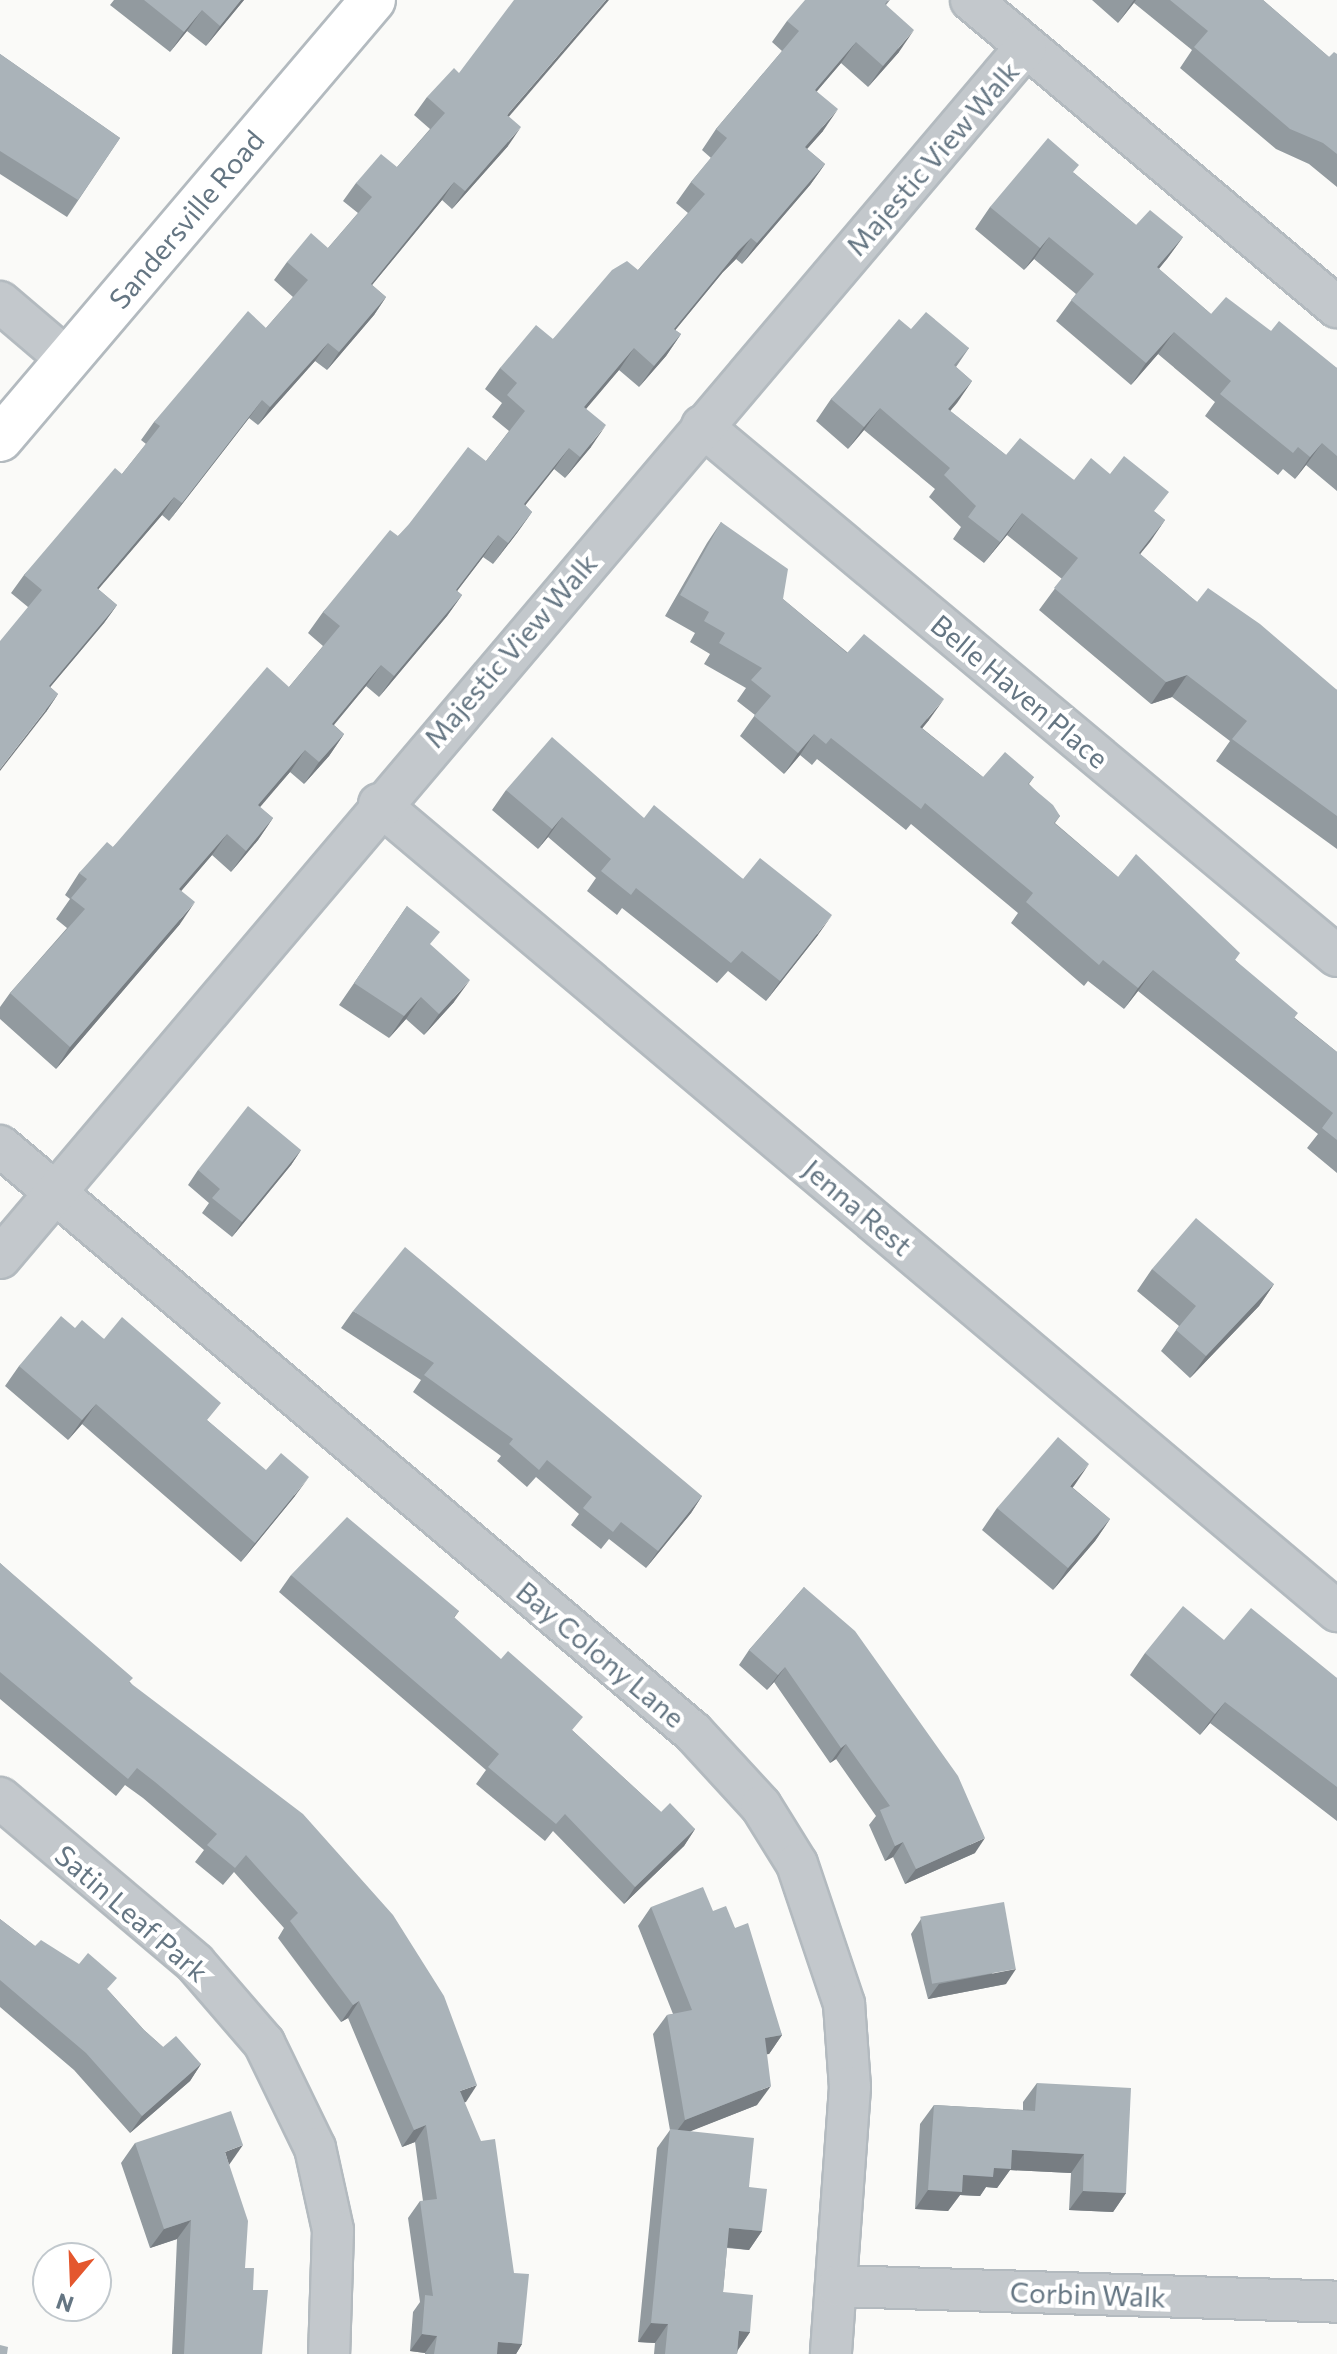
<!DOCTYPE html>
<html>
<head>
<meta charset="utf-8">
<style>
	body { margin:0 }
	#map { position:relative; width:1337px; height:2354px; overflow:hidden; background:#fafaf8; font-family:Commissioner,sans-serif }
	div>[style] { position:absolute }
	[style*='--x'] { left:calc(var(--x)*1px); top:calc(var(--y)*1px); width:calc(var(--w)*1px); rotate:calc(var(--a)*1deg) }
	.roads { filter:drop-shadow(2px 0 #b3babf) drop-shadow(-2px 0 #b3babf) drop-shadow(0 2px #b3babf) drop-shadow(0 -2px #b3babf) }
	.street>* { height:40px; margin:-20px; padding:0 20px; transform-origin:20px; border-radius:20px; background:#c3c8cc }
	.secondary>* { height:44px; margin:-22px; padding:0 22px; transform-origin:22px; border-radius:22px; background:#fff }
	.wall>* { inset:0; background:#929a9f }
	.shaded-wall>* { inset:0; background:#777d82 }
	.building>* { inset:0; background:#aab3b9; transform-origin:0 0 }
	span { translate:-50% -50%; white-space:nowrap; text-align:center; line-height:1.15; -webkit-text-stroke:8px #fff; paint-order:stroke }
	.street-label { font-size:28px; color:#657683 }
	.north { position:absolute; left:32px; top:2242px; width:80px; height:80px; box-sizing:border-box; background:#fff; border:2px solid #c1c8cd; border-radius:50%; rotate:199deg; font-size:22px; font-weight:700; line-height:32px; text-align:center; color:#657683 }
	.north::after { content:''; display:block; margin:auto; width:28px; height:36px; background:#e4572e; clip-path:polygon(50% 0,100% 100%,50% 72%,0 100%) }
</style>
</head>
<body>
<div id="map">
	<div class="roads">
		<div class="street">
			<i style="--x:971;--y:0;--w:478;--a:40"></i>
			<i style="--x:0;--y:302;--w:88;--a:40.4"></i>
			<i style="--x:702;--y:426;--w:827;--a:39.85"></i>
			<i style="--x:379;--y:804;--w:1253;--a:40.11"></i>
			<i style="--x:0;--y:1146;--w:908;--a:40.22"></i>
			<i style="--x:693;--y:1732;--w:100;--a:47.4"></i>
			<i style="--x:761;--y:1806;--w:68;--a:58.2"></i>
			<i style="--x:797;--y:1864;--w:148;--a:71.4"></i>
			<i style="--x:844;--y:2004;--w:83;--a:85.9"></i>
			<i style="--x:850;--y:2087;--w:268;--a:94.1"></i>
			<i style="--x:0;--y:1258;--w:1587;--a:-49.73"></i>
			<i style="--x:0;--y:1798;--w:255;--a:40.2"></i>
			<i style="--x:195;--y:1963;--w:106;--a:49.2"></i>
			<i style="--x:264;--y:2043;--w:117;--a:64.1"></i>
			<i style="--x:315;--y:2148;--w:84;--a:77.6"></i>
			<i style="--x:333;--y:2230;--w:124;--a:91.8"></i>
			<i style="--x:838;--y:2286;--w:499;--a:1.8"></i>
		</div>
		<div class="secondary">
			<i style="--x:0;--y:439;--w:576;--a:-49.65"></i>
		</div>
	</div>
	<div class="wall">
		<i style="clip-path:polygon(114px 0,244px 0,206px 46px,187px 31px,170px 52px,110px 5px)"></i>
		<i style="clip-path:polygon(890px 0,886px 5px,899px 52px,868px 87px,841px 63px,817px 91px,823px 131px,807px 149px,825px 164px,810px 185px,742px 264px,736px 259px,723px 272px,675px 330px,681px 334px,666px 356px,639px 387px,619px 370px,586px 408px,591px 447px,565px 478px,554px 469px,525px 505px,532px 512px,517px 533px,493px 564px,483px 557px,457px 591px,462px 595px,447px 616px,379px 697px,366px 686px,334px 725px,344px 734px,329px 756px,304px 784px,290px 772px,259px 807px,273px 818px,258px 840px,231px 872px,212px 855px,181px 891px,180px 924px,56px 1069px,0 1019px,0 1007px,10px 993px,67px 928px,56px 919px,70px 899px,65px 895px,79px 873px,113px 847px,289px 687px,323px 646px,308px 633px,323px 612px,398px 536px,486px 461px,509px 431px,492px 417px,502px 403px,485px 389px,500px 368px,553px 339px,638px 270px,688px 213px,676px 203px,691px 182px,711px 158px,702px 150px,716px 129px,782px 51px,772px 42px,787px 21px)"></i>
		<i style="clip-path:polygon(1092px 0,1263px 0,1329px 57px,1337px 54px,1337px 187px,1309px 164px,1276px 149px,1180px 68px,1192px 50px,1134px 3px,1118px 23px)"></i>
		<i style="clip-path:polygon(0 54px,120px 138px,67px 217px,0 174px)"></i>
		<i style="clip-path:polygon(427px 97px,509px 117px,508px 146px,452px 209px,442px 200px,372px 285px,386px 297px,374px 315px,327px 370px,315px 361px,258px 425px,249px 418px,169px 521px,162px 515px,98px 589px,117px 605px,104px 623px,50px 687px,58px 694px,46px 712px,28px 607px,11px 593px,24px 575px,122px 474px,146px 444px,141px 440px,154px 422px,266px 328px,293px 297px,274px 280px,287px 262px,328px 248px,358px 213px,343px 201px,356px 183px,397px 167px,430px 129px,414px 115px)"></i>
		<i style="clip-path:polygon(1074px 173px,1136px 225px,1183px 237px,1159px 269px,1211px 314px,1271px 331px,1337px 368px,1337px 491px,1306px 465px,1295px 479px,1283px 469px,1278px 475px,1205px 416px,1215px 402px,1158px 354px,1131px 385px,1056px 321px,1076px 294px,1034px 259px,1024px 270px,975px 229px,990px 207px)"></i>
		<i style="clip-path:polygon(911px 329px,969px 348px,956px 367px,972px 381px,950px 411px,1006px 455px,1074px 480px,1155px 512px,1165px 520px,1140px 554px,1197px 602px,1337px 690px,1337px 849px,1216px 761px,1230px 741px,1172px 697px,1151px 704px,1039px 610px,1062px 579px,1007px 535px,984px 563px,953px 539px,961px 527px,929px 497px,935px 489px,864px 430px,848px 449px,816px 421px,831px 399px)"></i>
		<i style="clip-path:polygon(721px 522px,783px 599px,929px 720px,922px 728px,983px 777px,1034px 777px,1029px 784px,1060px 816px,1055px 823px,1118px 877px,1235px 960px,1295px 1018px,1337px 1052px,1337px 1173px,1307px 1148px,1318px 1134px,1138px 991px,1124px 1009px,1088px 981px,1084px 986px,1011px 923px,1018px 913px,911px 824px,906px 830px,817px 759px,812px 765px,800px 755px,784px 774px,740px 736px,755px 715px,737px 701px,746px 688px,704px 664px,710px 654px,690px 642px,695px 633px,665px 616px,707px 543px)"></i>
		<i style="clip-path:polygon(506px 790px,644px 818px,743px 879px,818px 935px,766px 1001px,728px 971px,717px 983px,622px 908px,617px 915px,587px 891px,596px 878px,548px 837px,538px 849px,492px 810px)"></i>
		<i style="clip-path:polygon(407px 906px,430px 945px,454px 1002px,424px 1035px,406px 1019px,389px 1038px,339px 1005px)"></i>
		<i style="clip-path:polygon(301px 1150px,291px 1165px,232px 1237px,202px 1213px,209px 1203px,188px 1185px,198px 1170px)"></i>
		<i style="clip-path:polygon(1152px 1269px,1274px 1284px,1259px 1306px,1190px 1378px,1161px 1351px,1179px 1326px,1137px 1291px)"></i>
		<i style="clip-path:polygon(353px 1311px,702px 1496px,691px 1513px,646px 1568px,609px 1539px,601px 1549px,571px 1525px,579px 1514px,536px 1477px,527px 1487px,497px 1461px,501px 1456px,413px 1392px,421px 1380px,341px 1328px)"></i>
		<i style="clip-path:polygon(75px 1328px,104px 1339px,208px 1421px,295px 1496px,241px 1562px,82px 1424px,68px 1440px,5px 1386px,19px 1366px)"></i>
		<i style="clip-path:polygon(1072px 1487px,1110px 1519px,1095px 1541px,1053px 1590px,982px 1530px,997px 1508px)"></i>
		<i style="clip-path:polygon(0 1563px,130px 1682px,466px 2102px,464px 2102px,522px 2344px,516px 2354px,425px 2354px,425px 2353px,410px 2351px,413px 2312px,420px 2302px,408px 2218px,420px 2201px,423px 2201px,415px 2142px,402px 2147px,348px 2018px,341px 2022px,278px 1938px,284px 1928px,234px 1872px,223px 1885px,195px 1862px,204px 1850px,143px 1798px,125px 1785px,116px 1796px,0 1699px)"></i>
		<i style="clip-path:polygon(291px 1575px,459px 1611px,454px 1618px,573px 1731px,661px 1812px,695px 1829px,684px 1846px,624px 1904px,553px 1831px,545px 1841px,476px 1784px,486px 1770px,279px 1592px)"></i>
		<i style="clip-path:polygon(804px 1587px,975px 1853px,905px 1884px,893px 1857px,885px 1861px,869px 1825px,876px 1816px,836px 1759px,830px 1763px,774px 1682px,767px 1690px,739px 1665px,749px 1650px)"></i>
		<i style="clip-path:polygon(1224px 1640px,1337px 1678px,1337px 1821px,1210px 1723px,1200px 1735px,1130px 1675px,1145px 1653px)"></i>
		<i style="clip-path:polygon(651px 1907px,713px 1911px,735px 1928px,782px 2035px,769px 2054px,767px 2054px,757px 2105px,690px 2131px,749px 2187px,762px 2231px,749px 2250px,727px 2248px,723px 2292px,750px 2332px,738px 2350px,737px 2354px,654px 2354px,655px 2343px,638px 2342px,657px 2148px,670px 2130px,653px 2034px,667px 2015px,673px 2014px,638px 1926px)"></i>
		<i style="clip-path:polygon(0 1919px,35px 1946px,108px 1990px,144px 2030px,163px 2047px,201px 2064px,190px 2081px,130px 2133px,74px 2070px,0 2007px)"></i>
		<i style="clip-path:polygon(921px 1919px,1006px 1984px,928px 1999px,911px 1934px)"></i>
		<i style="clip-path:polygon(1037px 2083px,1126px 2193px,1113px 2212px,1069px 2210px,1071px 2173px,1010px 2170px,997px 2188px,986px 2187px,980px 2196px,960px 2195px,948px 2211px,915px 2209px,920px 2124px,934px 2105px,1023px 2110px,1023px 2102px)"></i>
		<i style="clip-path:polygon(135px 2143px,229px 2165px,245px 2268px,253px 2290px,262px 2354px,172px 2354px,177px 2239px,150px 2248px,121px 2163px)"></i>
	</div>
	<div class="shaded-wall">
		<i style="clip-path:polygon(241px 0,244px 0,206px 46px,220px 26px)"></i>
		<i style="clip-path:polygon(606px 0,609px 0,495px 133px,507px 115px)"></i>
		<i style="clip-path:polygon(1134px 0,1136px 0,1118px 23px)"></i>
		<i style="clip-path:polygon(202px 10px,187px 31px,170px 52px,184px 32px)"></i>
		<i style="clip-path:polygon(914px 30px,899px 52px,868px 87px,883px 66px)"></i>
		<i style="clip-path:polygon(856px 42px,841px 63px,800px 111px,815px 90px)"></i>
		<i style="clip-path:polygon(838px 109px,823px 131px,790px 168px,805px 147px)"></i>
		<i style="clip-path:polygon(521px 127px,508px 146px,452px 209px,465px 191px)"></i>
		<i style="clip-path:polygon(825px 164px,810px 185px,742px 264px,757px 243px)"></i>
		<i style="clip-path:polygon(454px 182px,442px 200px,358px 302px,371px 284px)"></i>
		<i style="clip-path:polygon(1049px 237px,1034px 259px,1024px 270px,1040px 248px)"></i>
		<i style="clip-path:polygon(1183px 237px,1167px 259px,1141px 289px,1157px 267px)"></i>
		<i style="clip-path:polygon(751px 238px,736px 259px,723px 272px,659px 350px,674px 329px,738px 251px)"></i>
		<i style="clip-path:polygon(386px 297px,374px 315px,327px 370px,339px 352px)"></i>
		<i style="clip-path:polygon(1174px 332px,1158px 354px,1131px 385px,1146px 363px)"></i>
		<i style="clip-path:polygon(681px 334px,666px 356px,639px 387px,654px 366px)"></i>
		<i style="clip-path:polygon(328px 343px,315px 361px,258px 425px,270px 407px)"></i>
		<i style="clip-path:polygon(634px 348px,619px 370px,570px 428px,584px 407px)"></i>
		<i style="clip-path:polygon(972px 381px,957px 403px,933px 431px,948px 409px)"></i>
		<i style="clip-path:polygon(262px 400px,249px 418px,169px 521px,182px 503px)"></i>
		<i style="clip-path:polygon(880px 408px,864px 430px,848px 449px,864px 427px)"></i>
		<i style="clip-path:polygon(606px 425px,591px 447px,565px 478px,580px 457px)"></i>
		<i style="clip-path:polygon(1322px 443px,1306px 465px,1295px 479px,1310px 457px)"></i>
		<i style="clip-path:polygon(569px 448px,554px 469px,509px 526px,524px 504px)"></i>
		<i style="clip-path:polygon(174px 497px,162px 515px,84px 606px,97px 588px)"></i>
		<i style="clip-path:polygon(532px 512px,517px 533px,493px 564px,508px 543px)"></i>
		<i style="clip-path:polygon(1022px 513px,1007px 535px,984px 563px,1000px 542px)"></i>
		<i style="clip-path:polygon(1165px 520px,1150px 542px,1123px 575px,1139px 553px)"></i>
		<i style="clip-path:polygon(498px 535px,483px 557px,441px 612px,456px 590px)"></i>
		<i style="clip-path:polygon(462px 595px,447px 616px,379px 697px,394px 676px)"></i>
		<i style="clip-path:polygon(117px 605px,104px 623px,36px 704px,49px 686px)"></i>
		<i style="clip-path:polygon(381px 665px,366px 686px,317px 745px,332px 724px)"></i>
		<i style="clip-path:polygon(1187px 675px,1172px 697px,1151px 704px,1166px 682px)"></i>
		<i style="clip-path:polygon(58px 694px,46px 712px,0 771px,0 769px)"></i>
		<i style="clip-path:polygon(944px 699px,929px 720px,906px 748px,920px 727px)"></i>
		<i style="clip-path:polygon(344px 734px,329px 756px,304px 784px,319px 762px)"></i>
		<i style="clip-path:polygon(814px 734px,800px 755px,784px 774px,798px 753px)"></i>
		<i style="clip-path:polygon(305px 750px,290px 772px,243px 827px,258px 805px)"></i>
		<i style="clip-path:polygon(562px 817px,548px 837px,538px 849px,552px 829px)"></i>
		<i style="clip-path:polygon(273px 818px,258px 840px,231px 872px,246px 851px)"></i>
		<i style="clip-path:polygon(227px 834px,212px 855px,164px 911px,179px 889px)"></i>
		<i style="clip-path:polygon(195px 902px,180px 924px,56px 1069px,70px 1047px)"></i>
		<i style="clip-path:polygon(832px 915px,818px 935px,766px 1001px,780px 981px)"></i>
		<i style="clip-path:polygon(1153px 970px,1138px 991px,1124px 1009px,1138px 988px)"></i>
		<i style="clip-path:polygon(470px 980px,454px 1002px,424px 1035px,439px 1014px)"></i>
		<i style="clip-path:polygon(421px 997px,406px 1019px,389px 1038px,404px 1016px)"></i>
		<i style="clip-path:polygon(301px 1150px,291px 1165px,232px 1237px,242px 1222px)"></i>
		<i style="clip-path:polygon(1274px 1284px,1259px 1306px,1190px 1378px,1206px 1356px)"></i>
		<i style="clip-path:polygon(96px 1404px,82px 1424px,68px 1440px,82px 1420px)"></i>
		<i style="clip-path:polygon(1089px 1464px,1074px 1486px,1055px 1508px,1070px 1486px)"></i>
		<i style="clip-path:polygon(309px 1477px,295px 1496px,241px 1562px,255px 1543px)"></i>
		<i style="clip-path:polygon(702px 1496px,691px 1513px,646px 1568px,658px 1551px)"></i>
		<i style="clip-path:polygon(1110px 1519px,1095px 1541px,1053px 1590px,1068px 1568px)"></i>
		<i style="clip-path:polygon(785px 1667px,774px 1682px,767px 1690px,778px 1675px)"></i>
		<i style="clip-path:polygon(1225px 1702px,1210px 1723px,1200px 1735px,1215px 1714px)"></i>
		<i style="clip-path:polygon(846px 1744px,836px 1759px,830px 1763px,841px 1748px)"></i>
		<i style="clip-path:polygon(695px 1829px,684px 1846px,624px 1904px,635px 1887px)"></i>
		<i style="clip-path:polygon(985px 1838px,975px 1853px,905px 1884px,916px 1869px)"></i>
		<i style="clip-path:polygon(903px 1842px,893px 1857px,885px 1861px,895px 1846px)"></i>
		<i style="clip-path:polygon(1016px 1969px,1006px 1984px,928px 1999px,939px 1984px)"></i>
		<i style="clip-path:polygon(359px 2001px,348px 2018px,341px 2022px,353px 2005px)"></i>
		<i style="clip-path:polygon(782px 2035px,769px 2054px,752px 2057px,765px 2038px)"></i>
		<i style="clip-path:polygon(201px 2064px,190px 2081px,130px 2133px,142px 2116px)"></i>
		<i style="clip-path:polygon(477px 2085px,466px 2102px,448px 2108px,460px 2091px)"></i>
		<i style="clip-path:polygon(771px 2086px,757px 2105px,671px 2139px,685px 2120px)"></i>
		<i style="clip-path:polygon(426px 2125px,415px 2142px,402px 2147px,414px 2130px)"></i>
		<i style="clip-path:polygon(243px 2145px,229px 2165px,225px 2152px)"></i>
		<i style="clip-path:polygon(1012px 2150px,1084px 2154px,1071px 2173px,1010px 2170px,997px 2188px,986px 2187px,980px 2196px,960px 2195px,948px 2211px,915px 2209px,928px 2190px,963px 2175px,994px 2168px)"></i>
		<i style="clip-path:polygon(1083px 2191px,1126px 2193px,1113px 2212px,1069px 2210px)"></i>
		<i style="clip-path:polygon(191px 2220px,177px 2239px,150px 2248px,164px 2229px)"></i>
		<i style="clip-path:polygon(729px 2228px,762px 2231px,749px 2250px,716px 2246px)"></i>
		<i style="clip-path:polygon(651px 2323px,668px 2324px,655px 2343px,638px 2342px)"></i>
		<i style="clip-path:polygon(739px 2331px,750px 2332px,737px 2351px)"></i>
		<i style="clip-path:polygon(422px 2334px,437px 2336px,425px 2353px,410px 2351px)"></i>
		<i style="clip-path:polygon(498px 2342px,522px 2344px,516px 2354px,489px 2354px)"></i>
	</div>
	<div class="building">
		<i style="clip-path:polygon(144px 0,241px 0,220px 26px,202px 10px,184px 32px)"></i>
		<i style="clip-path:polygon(514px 0,606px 0,507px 115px,521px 127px,465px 191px,454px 182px,371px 284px,386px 297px,339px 352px,328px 343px,270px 407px,262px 400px,182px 503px,174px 497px,97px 588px,117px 605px,49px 686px,58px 694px,0 769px,0 641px,42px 590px,24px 575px,115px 468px,122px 474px,160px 426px,154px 422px,248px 311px,266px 328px,308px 280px,287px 262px,311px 233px,328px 248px,372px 197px,356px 183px,381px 154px,397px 167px,445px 113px,427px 97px,454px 68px,459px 73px)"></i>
		<i style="clip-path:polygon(805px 0,888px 0,885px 4px,914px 30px,883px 66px,856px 42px,815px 90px,838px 109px,805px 147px,825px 164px,757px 243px,751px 238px,738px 251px,674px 329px,681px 334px,654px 366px,634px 348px,584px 407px,606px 425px,580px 457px,569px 448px,524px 504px,532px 512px,508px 543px,498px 535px,456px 590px,462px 595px,394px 676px,381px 665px,332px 724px,344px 734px,319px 762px,305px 750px,258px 805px,273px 818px,246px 851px,227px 834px,179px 889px,195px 902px,70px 1047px,10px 993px,85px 909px,71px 898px,87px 879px,79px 873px,107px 842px,113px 847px,267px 667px,289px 687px,340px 626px,323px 612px,390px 530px,398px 536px,409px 524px,468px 447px,486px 461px,525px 411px,507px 395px,517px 383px,500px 368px,536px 325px,553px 339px,612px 270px,627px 261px,638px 270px,705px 194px,691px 182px,727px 138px,716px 129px,799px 31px,787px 21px)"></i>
		<i style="clip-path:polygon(1170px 0,1263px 0,1329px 57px,1334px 52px,1337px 54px,1337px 154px,1323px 143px,1290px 129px,1194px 47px,1208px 31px)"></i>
		<i style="clip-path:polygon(0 54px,120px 138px,78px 200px,0 151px)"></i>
		<i style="clip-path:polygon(1048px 138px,1079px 165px,1073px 172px,1136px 225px,1150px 210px,1183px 237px,1157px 267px,1211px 314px,1226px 297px,1271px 331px,1279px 321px,1337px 368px,1337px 456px,1322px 443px,1310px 457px,1298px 447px,1293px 453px,1220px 394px,1231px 381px,1174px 332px,1146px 363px,1071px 300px,1094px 274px,1049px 237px,1040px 248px,990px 207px)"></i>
		<i style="clip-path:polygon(926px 312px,969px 348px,954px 365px,972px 381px,948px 409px,1006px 455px,1020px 438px,1074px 480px,1091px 458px,1110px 474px,1124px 456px,1169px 492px,1154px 511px,1165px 520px,1139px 553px,1197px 602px,1208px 588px,1260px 624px,1337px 690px,1337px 816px,1232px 739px,1247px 721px,1187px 675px,1166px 682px,1054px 588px,1078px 558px,1022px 513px,1000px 542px,968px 517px,976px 506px,944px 475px,950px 468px,880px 408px,864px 427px,831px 399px,899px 319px,911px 329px)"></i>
		<i style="clip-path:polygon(721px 522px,788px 569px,783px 599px,847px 653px,864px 634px,944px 699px,920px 727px,983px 777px,1005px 752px,1034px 777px,1028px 784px,1053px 805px,1060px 816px,1054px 823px,1118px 877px,1136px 854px,1240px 953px,1235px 960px,1298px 1013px,1294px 1018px,1337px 1052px,1337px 1140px,1322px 1128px,1333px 1113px,1153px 970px,1138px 988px,1103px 960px,1099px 965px,1026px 902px,1033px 893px,925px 803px,921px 809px,831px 738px,826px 744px,814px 734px,798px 753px,754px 716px,771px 696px,751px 680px,762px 668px,719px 643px,725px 633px,704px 621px,709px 612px,680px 595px)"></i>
		<i style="clip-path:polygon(552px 737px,644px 818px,654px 805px,743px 879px,760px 858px,832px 915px,780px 981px,742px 951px,731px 963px,636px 888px,631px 895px,601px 871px,611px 859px,562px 817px,552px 829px,506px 790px)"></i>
		<i style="clip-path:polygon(407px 906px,440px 932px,430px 944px,470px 980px,439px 1014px,421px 997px,404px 1016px,354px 983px)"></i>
		<i style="clip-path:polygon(248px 1106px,301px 1150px,242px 1222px,212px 1198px,220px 1189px,198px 1170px)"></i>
		<i style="clip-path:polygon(1196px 1218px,1274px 1284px,1206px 1356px,1176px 1330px,1196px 1306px,1152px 1269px)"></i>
		<i style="clip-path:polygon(405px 1247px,702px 1496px,658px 1551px,621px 1522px,613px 1532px,583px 1508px,592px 1497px,547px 1460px,539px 1470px,509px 1444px,513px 1439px,424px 1375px,434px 1363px,353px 1311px)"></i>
		<i style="clip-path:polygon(61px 1316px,75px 1328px,82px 1320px,104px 1339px,122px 1317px,221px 1403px,207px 1420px,266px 1470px,281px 1453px,309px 1477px,255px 1543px,96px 1404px,82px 1420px,19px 1366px)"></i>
		<i style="clip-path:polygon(1058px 1437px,1089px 1464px,1070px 1486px,1110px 1519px,1068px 1568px,997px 1508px)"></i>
		<i style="clip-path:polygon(347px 1517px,459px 1611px,454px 1617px,501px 1659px,508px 1651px,583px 1717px,572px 1730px,661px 1812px,670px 1803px,695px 1829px,635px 1887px,565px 1814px,556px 1824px,488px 1767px,499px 1754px,291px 1575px)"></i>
		<i style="clip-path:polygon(0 1563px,133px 1678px,129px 1682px,303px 1814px,393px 1915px,444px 1996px,477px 2085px,460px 2091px,481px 2141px,495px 2139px,514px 2273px,529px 2274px,522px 2344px,498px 2342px,497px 2354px,434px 2354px,437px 2336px,422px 2334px,425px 2295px,433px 2296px,420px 2201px,437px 2199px,426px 2125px,414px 2130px,359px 2001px,353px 2005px,290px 1921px,298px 1913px,246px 1855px,235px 1868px,207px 1845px,217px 1834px,155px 1782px,137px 1768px,128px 1779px,0 1672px)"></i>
		<i style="clip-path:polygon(804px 1587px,855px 1631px,958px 1776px,985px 1838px,916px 1869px,903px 1842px,895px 1846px,880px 1810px,890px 1806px,846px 1744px,841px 1748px,785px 1667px,778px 1675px,749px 1650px)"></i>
		<i style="clip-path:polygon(1183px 1606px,1224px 1640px,1251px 1608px,1337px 1678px,1337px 1787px,1225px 1702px,1215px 1714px,1145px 1653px)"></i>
		<i style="clip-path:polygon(703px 1887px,713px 1911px,726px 1906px,735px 1928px,748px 1923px,782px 2035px,765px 2038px,771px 2086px,685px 2120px,667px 2015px,692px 2010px,651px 1907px)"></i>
		<i style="left:1004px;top:1902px;width:68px;height:85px;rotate:80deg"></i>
		<i style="clip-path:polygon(0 1919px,35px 1946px,41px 1940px,79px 1964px,88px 1953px,117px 1978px,107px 1989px,144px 2030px,163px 2047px,176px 2036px,201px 2064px,142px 2116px,86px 2053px,0 1980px)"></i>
		<i style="clip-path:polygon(1037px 2083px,1131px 2088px,1126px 2193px,1083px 2191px,1084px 2154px,1012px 2150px,1011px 2169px,994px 2168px,993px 2177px,963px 2175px,962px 2192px,928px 2190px,934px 2105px,1035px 2111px)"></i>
		<i style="clip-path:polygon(231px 2111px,243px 2145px,225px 2152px,248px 2221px,245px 2268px,254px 2268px,253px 2290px,268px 2290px,262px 2354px,184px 2354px,191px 2220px,164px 2229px,135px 2143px)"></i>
		<i style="clip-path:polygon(670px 2129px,754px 2138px,749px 2187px,767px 2189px,762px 2231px,729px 2228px,723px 2292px,753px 2295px,750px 2332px,739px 2331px,737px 2354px,665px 2354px,668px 2324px,651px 2323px)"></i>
		<i style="clip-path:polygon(0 2345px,8px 2347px,7px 2354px,0 2354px)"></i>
	</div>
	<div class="street-label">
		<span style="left:932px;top:158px;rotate:-49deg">Majestic View Walk</span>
		<span style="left:186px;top:219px;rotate:-50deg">Sandersville Road</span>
		<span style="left:510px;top:650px;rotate:-49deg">Majestic View Walk</span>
		<span style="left:1020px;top:691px;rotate:40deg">Belle Haven Place</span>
		<span style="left:858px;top:1207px;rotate:40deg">Jenna Rest</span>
		<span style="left:601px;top:1654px;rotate:40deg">Bay Colony Lane</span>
		<span style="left:132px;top:1913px;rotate:41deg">Satin Leaf Park</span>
		<span style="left:1088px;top:2294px;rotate:2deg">Corbin Walk</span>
	</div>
	<div class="north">N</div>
</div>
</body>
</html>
